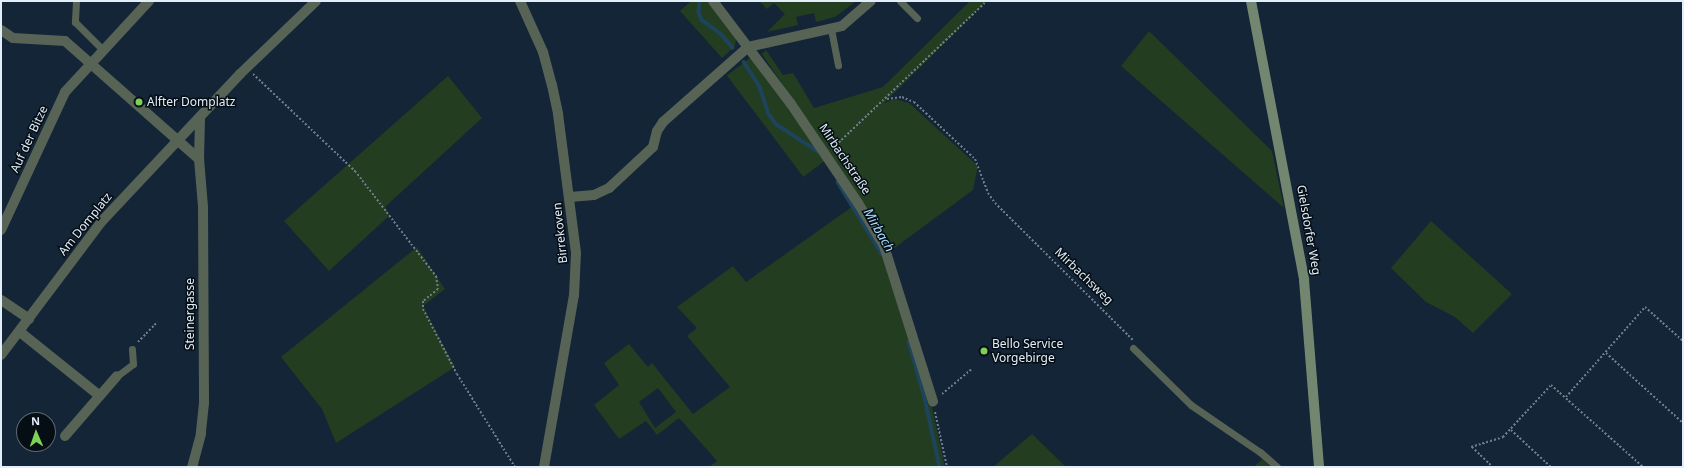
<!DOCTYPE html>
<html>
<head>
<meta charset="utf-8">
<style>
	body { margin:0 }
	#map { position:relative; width:1684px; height:468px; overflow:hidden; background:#132537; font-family:"Noto Sans",sans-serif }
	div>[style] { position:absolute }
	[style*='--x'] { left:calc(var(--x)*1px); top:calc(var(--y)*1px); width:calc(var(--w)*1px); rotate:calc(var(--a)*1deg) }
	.green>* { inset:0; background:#233d20; transform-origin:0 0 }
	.stream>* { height:3.5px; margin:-1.75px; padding:0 1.75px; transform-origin:1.75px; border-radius:1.75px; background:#1d445c }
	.path>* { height:2px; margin-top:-1px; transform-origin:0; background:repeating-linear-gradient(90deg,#6d7d8c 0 2px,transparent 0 4px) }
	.lane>* { height:7px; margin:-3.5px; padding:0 3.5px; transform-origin:3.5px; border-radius:3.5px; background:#576355 }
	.street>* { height:10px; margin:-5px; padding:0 5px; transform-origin:5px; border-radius:5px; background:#576355 }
	.secondary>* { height:10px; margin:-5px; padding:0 5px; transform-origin:5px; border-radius:5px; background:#738770 }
	.dots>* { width:11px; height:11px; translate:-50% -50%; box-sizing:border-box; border:2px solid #060e15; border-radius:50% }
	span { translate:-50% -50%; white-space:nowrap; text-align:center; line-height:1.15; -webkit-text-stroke:3px #060e15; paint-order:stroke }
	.poi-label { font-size:12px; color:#e2eefa }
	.left { translate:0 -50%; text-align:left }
	.street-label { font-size:12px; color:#e2eefa }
	.water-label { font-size:13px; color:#a7dbfe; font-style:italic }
	.frame { position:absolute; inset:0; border:2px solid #e2eefa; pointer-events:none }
	.north { position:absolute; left:16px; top:412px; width:40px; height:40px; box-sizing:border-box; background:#060e15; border:1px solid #5e6871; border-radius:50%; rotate:358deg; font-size:11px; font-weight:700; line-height:16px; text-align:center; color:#e2eefa }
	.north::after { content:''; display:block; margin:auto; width:14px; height:18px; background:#7dd154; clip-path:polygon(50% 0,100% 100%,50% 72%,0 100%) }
</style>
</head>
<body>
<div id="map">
	<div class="green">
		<i style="clip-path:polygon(691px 1px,709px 1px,736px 38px,735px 46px,722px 58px,680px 11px)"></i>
		<i style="clip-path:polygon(856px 1px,835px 17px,816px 22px,814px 13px,796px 17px,798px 25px,767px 32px,785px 14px,774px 3px,767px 9px,760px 2px)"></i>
		<i style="clip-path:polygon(970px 1px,987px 1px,884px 103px,895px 99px,909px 103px,978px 166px,973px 190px,889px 252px,828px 152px,762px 54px,766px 50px,783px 75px,793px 73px,814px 108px,883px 87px)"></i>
		<i style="clip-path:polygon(1149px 31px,1272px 151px,1284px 208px,1121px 66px)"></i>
		<i style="left:750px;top:58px;width:127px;height:29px;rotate:53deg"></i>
		<i style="clip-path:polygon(448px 76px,482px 118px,385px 207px,390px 215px,329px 271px,284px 221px)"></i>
		<i style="clip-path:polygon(evenodd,856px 204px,885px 252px,930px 399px,945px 467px,709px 467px,717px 461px,679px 418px,657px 435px,646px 421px,619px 439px,594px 405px,619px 385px,604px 363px,629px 344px,648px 367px,652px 363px,693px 414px,730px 387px,687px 336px,697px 328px,677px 307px,733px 266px,746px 282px,856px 204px,658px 388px,676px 412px,655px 428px,639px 402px,658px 388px)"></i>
		<i style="clip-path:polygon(1431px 221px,1512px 294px,1473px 333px,1455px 317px,1426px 302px,1391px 268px)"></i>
		<i style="clip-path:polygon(417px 247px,445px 289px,423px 306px,455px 367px,336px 443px,322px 409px,281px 357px)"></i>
		<i style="clip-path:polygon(1032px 434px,1066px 467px,993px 467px)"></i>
		<i style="clip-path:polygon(1262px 459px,1271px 467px,1254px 467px)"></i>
	</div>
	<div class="stream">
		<i style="--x:700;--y:1;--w:12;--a:95"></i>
		<i style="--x:699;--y:13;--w:8;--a:67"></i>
		<i style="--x:702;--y:20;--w:24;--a:36"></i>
		<i style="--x:721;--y:34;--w:18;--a:49"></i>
		<i style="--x:744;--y:62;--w:30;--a:57"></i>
		<i style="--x:760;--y:87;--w:28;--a:72"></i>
		<i style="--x:769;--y:114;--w:12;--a:55"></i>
		<i style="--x:776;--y:124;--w:51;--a:33.1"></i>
		<i style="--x:838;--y:182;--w:84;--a:58.6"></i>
		<i style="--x:909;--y:342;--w:54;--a:73.9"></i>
		<i style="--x:924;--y:394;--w:75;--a:77.6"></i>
	</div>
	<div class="path">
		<i style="--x:253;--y:74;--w:141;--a:43.6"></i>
		<i style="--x:355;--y:171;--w:133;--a:52.4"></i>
		<i style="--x:436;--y:276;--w:13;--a:81"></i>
		<i style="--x:438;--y:289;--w:19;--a:141"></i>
		<i style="--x:423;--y:301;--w:8;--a:90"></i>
		<i style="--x:423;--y:309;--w:73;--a:62.4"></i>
		<i style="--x:457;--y:374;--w:110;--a:58.1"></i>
		<i style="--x:887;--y:99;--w:15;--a:-8"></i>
		<i style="--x:902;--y:97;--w:13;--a:23"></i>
		<i style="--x:914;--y:102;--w:83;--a:43.1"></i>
		<i style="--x:975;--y:159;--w:36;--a:69"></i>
		<i style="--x:988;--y:193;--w:12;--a:55"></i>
		<i style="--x:995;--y:203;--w:194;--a:44.8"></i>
		<i style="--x:833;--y:148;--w:213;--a:-43.7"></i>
		<i style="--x:138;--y:342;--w:28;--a:-46"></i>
		<i style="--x:1606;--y:353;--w:104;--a:42.3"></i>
		<i style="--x:942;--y:394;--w:40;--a:-40"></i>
		<i style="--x:1566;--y:397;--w:120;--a:-48.7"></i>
		<i style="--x:1645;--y:307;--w:51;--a:41.8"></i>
		<i style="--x:935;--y:412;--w:56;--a:77.7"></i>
		<i style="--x:1511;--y:430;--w:54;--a:42.8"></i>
		<i style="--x:1471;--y:447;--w:34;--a:-17"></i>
		<i style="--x:1503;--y:437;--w:71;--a:-47.3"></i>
		<i style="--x:1551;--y:385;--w:123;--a:41.7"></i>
		<i style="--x:1472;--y:447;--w:29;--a:44"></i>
	</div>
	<div class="lane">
		<i style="--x:76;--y:1;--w:21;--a:93"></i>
		<i style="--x:75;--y:22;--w:40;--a:45"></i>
		<i style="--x:900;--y:1;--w:24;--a:45"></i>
		<i style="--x:831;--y:29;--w:37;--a:79"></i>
		<i style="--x:1133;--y:348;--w:81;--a:44.5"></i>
		<i style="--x:1191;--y:405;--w:83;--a:34.3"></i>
		<i style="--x:1260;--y:452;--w:23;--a:41"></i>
		<i style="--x:117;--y:376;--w:20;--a:-37"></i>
		<i style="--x:133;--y:364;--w:15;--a:-94"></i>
	</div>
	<div class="street">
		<i style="--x:520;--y:1;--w:56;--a:65.7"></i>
		<i style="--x:543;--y:52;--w:34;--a:75"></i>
		<i style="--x:552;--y:85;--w:30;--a:78"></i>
		<i style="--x:558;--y:114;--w:140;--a:82.6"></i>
		<i style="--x:576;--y:253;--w:42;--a:92.7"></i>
		<i style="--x:574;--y:295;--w:175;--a:99.9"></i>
		<i style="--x:713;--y:1;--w:129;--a:52.9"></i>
		<i style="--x:791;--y:104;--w:120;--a:55.9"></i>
		<i style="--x:858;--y:203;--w:50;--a:58.8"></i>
		<i style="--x:884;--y:246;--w:163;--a:72.5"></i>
		<i style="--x:1;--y:30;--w:14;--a:34"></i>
		<i style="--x:13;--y:38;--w:52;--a:3.3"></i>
		<i style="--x:65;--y:41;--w:179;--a:41.4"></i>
		<i style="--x:199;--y:159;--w:48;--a:85.2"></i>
		<i style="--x:203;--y:207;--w:196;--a:89.7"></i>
		<i style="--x:204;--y:403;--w:31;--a:96"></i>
		<i style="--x:201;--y:434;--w:34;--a:105"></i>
		<i style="--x:199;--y:159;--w:42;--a:-88.6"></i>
		<i style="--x:570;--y:197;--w:24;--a:-5"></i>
		<i style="--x:594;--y:195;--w:17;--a:-25"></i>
		<i style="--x:609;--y:188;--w:60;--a:-43"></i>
		<i style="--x:653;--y:147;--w:16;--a:-76"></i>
		<i style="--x:657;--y:131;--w:11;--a:-56"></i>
		<i style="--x:663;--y:122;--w:113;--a:-41.4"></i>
		<i style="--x:748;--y:47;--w:96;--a:-12.6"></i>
		<i style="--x:842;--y:26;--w:38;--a:-41"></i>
		<i style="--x:1;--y:230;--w:152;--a:-65.1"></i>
		<i style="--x:65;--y:92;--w:124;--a:-47.3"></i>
		<i style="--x:1;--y:300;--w:34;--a:34"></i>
		<i style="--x:20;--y:332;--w:102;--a:38.7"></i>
		<i style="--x:1;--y:355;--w:168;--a:-53"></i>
		<i style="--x:102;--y:221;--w:202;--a:-46.8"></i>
		<i style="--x:240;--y:74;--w:105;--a:-43.8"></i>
		<i style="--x:65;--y:436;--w:79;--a:-49.1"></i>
	</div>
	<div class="secondary">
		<i style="--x:1251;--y:1;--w:284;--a:79.2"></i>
		<i style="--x:1304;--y:280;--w:188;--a:85.4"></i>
	</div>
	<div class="dots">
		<i style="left:139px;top:102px;background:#7dd154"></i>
		<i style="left:984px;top:351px;background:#7dd154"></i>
	</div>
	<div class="poi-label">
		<span class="left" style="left:147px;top:102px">Alfter Domplatz</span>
		<span class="left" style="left:992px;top:351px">Bello Service<br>Vorgebirge</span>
	</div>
	<div class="street-label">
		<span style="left:29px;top:139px;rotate:-65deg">Auf der Bitze</span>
		<span style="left:845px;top:159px;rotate:56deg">Mirbachstraße</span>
		<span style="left:85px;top:224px;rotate:-51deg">Am Domplatz</span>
		<span style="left:1309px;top:230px;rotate:80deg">Gielsdorfer Weg</span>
		<span style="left:560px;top:233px;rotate:-96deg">Birrekoven</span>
		<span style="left:1084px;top:276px;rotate:44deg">Mirbachsweg</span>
		<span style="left:190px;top:314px;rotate:-90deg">Steinergasse</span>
	</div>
	<div class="water-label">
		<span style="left:879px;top:230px;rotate:60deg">Mirbach</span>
	</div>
	<div class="frame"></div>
	<div class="north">N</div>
</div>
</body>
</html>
